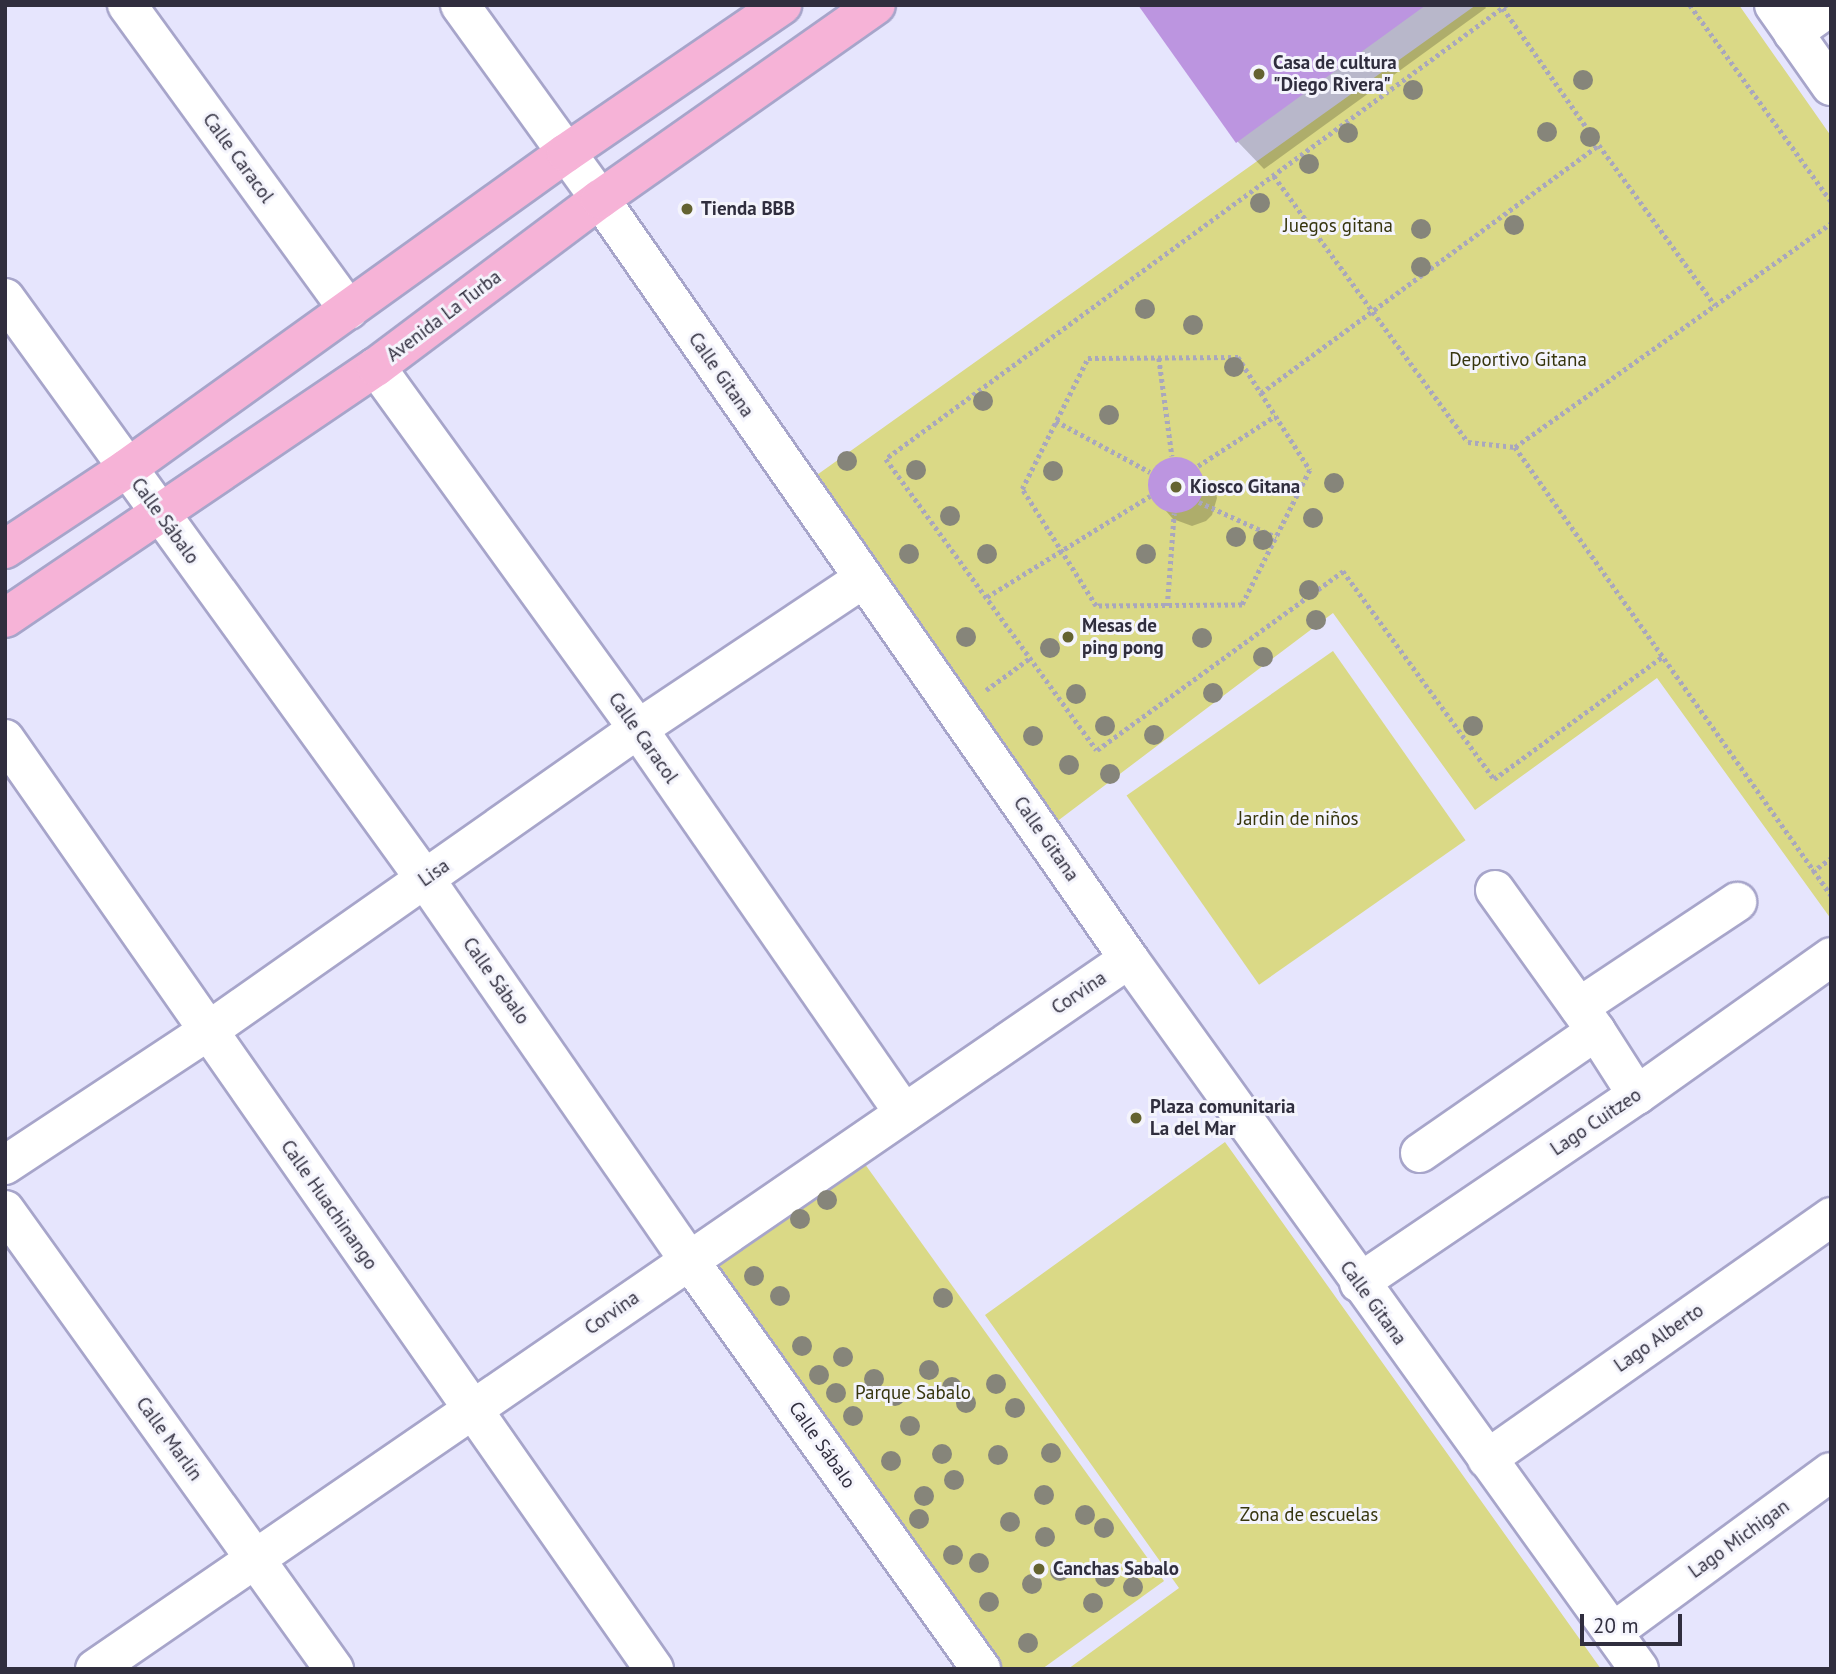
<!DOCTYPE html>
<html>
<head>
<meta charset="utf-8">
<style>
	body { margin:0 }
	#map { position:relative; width:1836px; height:1674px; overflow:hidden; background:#e6e5fd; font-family:"PT Sans",sans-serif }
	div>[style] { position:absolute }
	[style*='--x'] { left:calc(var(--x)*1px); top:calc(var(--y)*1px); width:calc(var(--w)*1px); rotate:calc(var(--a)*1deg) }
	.green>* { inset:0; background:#dad986; transform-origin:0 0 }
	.shadow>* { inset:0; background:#0003 }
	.building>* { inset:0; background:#bc95e0 }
	.round { border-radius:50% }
	.path>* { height:4.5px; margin-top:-2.25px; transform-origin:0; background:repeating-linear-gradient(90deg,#a9a7bd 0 3.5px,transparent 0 7px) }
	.roads { filter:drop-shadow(2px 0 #a7a5ca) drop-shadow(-2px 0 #a7a5ca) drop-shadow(0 2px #a7a5ca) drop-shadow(0 -2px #a7a5ca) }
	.minor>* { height:38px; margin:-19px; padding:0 19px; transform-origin:19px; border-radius:19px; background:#fff }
	.major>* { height:38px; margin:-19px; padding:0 19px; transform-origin:19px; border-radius:19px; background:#f6b3d7 }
	.trees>* { width:20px; height:20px; margin:-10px; border-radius:50%; background:#86857a }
	.dots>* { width:19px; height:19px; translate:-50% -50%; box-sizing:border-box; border:4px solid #f4f4fc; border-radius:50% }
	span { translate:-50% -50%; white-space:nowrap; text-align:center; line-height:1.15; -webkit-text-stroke:6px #f4f4fc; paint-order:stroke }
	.poi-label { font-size:19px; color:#302e3e; font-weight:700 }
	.left { translate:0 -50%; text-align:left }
	.street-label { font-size:19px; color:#302e3e }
	.park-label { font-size:19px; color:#37360e }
	.frame { position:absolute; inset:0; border:7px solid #302e3e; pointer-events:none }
	.scale { position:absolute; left:1580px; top:1614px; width:102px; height:32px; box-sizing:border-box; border:4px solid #302e3e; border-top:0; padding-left:9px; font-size:21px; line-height:24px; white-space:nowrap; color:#302e3e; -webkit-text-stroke:5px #f4f4fc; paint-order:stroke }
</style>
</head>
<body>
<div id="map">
	<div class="green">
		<i style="clip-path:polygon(1476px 5px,1739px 5px,1831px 136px,1831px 919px,1657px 678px,1475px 810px,1333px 613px,1043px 832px,800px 487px)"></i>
		<i style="left:1333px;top:651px;width:231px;height:252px;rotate:55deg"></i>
		<i style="clip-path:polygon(1225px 1142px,1601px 1669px,1068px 1669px,1179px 1588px,985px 1315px)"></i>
		<i style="clip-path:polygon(862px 1160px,1164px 1581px,1042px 1669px,994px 1669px,709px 1272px)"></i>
	</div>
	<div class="shadow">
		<i style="clip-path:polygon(1140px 5px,1484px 5px,1486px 8px,1264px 169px,1238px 142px)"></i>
		<i style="clip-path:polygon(1172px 458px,1189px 462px,1215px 490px,1217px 498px,1212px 515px,1206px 521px,1192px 526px,1173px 519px,1152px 495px,1149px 481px,1157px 466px)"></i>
	</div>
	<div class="building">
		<i style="clip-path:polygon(1138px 5px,1426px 5px,1236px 143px)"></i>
		<i class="round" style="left:1148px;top:457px;width:56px;height:56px"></i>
	</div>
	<div class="path">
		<i style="--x:1507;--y:5;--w:769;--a:143.83"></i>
		<i style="--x:886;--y:459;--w:359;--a:54.1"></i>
		<i style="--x:1097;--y:750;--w:304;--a:-36"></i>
		<i style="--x:1343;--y:571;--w:257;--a:54"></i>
		<i style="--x:1494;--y:779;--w:208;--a:-36"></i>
		<i style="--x:1690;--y:5;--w:241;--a:54.3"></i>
		<i style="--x:1503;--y:8;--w:167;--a:55"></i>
		<i style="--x:1274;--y:176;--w:329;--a:53.9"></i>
		<i style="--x:1468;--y:442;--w:47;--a:6.1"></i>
		<i style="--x:1515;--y:447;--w:387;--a:-35.3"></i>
		<i style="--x:1238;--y:357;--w:134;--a:57.5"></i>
		<i style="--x:1310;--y:470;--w:151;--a:116.7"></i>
		<i style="--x:1242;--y:605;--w:146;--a:179.6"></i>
		<i style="--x:1096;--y:606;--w:138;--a:-122.3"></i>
		<i style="--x:1022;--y:489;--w:147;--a:-63.3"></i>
		<i style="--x:1088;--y:358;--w:150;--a:-0.4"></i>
		<i style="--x:1159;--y:358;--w:99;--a:82.4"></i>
		<i style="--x:1261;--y:393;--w:419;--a:-36.3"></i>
		<i style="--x:1599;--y:145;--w:198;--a:54.1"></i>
		<i style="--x:1056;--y:421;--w:107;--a:28.5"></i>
		<i style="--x:1515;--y:447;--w:548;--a:54.8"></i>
		<i style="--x:1198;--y:466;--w:92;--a:-33"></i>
		<i style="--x:1199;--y:502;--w:85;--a:24.4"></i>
		<i style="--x:987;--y:597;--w:192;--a:-31.8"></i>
		<i style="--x:1167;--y:606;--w:93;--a:-85.7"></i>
		<i style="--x:986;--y:690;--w:54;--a:-36"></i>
		<i style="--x:1812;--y:872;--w:24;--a:-36"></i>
	</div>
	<div class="roads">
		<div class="minor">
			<i style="--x:127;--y:5;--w:377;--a:54"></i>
			<i style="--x:460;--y:5;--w:239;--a:54.2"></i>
			<i style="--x:600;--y:199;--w:926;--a:55.16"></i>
			<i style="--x:1129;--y:959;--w:874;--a:54.31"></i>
			<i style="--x:1774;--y:5;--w:99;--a:54.9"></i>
			<i style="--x:1793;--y:33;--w:47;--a:-35.4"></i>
			<i style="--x:5;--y:298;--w:717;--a:54.14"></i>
			<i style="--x:425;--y:879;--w:464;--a:55.3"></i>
			<i style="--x:689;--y:1260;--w:503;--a:54.48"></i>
			<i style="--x:376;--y:367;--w:447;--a:54.1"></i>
			<i style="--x:638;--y:729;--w:467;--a:55.3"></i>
			<i style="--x:5;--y:739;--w:1134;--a:55.09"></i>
			<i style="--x:1495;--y:890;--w:173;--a:54.4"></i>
			<i style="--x:1596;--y:1031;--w:76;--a:57.4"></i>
			<i style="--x:1579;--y:1007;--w:190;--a:-33.6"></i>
			<i style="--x:1420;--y:1153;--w:214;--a:-34.7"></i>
			<i style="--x:5;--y:1165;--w:243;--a:-33.4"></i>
			<i style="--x:208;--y:1031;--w:525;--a:-35.08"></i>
			<i style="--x:638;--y:729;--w:270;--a:-33.7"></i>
			<i style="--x:5;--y:1210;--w:565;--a:54.37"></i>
			<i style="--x:1359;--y:1283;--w:336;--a:-34.1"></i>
			<i style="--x:1637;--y:1095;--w:238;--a:-35.4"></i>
			<i style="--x:1487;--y:1459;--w:421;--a:-35.1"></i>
			<i style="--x:1613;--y:1632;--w:270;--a:-36.3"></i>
			<i style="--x:95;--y:1669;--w:1254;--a:-34.48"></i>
		</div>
		<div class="major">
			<i style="--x:5;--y:549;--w:145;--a:-33.5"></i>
			<i style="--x:126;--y:469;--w:542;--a:-35.69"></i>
			<i style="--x:566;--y:153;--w:262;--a:-34.4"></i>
			<i style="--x:5;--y:618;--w:448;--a:-34.1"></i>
			<i style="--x:376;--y:367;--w:280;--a:-36.9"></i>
			<i style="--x:600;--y:199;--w:337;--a:-35.1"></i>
		</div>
	</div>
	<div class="trees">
		<i style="left:1583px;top:80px"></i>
		<i style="left:1413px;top:90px"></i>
		<i style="left:1547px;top:132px"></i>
		<i style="left:1348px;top:133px"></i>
		<i style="left:1590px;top:137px"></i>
		<i style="left:1309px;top:164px"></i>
		<i style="left:1260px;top:203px"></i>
		<i style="left:1514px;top:225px"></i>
		<i style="left:1421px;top:229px"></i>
		<i style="left:1421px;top:267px"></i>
		<i style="left:1145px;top:309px"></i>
		<i style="left:1193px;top:325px"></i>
		<i style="left:1234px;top:367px"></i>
		<i style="left:983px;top:401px"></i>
		<i style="left:1109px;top:415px"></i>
		<i style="left:847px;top:461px"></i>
		<i style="left:916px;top:470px"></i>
		<i style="left:1053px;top:471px"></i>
		<i style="left:1334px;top:483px"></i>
		<i style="left:950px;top:516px"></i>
		<i style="left:1313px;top:518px"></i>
		<i style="left:1236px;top:537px"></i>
		<i style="left:1263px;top:540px"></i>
		<i style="left:909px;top:554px"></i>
		<i style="left:987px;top:554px"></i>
		<i style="left:1146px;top:554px"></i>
		<i style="left:1309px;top:590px"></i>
		<i style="left:1316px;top:620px"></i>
		<i style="left:966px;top:637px"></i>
		<i style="left:1202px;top:638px"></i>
		<i style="left:1050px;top:648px"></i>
		<i style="left:1263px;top:657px"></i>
		<i style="left:1213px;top:693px"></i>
		<i style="left:1076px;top:694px"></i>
		<i style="left:1105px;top:726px"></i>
		<i style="left:1473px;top:726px"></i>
		<i style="left:1154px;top:735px"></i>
		<i style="left:1033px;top:736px"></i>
		<i style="left:1069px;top:765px"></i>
		<i style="left:1110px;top:774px"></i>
		<i style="left:827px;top:1200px"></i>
		<i style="left:800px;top:1219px"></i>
		<i style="left:754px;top:1276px"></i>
		<i style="left:780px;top:1296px"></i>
		<i style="left:943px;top:1298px"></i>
		<i style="left:802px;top:1346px"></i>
		<i style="left:843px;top:1357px"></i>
		<i style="left:929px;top:1370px"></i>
		<i style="left:819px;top:1375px"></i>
		<i style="left:874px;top:1379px"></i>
		<i style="left:996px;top:1384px"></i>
		<i style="left:952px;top:1387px"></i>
		<i style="left:836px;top:1393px"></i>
		<i style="left:895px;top:1396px"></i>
		<i style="left:966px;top:1403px"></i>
		<i style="left:1015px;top:1408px"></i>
		<i style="left:853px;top:1416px"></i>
		<i style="left:910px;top:1426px"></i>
		<i style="left:1051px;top:1453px"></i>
		<i style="left:942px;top:1454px"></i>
		<i style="left:998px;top:1455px"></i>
		<i style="left:891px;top:1461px"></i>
		<i style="left:954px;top:1480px"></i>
		<i style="left:1044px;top:1495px"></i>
		<i style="left:924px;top:1496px"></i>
		<i style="left:1085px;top:1515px"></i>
		<i style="left:919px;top:1519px"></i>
		<i style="left:1010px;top:1522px"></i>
		<i style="left:1104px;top:1528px"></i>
		<i style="left:1045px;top:1537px"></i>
		<i style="left:953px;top:1555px"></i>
		<i style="left:979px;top:1563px"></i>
		<i style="left:1060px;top:1571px"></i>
		<i style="left:1105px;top:1577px"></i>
		<i style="left:1032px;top:1584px"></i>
		<i style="left:1133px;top:1587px"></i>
		<i style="left:989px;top:1602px"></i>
		<i style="left:1093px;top:1603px"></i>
		<i style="left:1028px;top:1643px"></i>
	</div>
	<div class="dots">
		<i style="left:1259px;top:74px;background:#646330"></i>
		<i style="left:687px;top:209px;background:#646330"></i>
		<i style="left:1176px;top:487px;background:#646330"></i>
		<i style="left:1068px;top:637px;background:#646330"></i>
		<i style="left:1136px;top:1118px;background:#646330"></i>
		<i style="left:1039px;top:1569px;background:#646330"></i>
	</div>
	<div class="poi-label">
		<span class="left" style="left:1273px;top:74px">Casa de cultura<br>"Diego Rivera"</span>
		<span class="left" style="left:701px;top:209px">Tienda BBB</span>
		<span class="left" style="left:1190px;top:487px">Kiosco Gitana</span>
		<span class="left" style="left:1082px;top:637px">Mesas de<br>ping pong</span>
		<span class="left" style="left:1150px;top:1118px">Plaza comunitaria<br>La del Mar</span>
		<span class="left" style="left:1053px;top:1569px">Canchas Sabalo</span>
	</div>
	<div class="street-label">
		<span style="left:238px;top:158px;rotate:54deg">Calle Caracol</span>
		<span style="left:444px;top:316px;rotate:-37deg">Avenida La Turba</span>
		<span style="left:721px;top:375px;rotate:55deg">Calle Gitana</span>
		<span style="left:165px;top:521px;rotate:54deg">Calle Sábalo</span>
		<span style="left:643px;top:738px;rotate:55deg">Calle Caracol</span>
		<span style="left:1046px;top:839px;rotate:55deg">Calle Gitana</span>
		<span style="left:434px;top:873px;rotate:-35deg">Lisa</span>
		<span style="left:496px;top:981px;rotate:55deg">Calle Sábalo</span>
		<span style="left:1079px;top:993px;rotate:-34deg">Corvina</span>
		<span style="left:1596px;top:1122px;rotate:-34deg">Lago Cuitzeo</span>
		<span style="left:329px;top:1205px;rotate:55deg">Calle Huachinango</span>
		<span style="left:1373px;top:1303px;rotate:54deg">Calle Gitana</span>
		<span style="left:612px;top:1313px;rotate:-35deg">Corvina</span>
		<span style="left:1659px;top:1338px;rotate:-35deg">Lago Alberto</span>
		<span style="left:169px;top:1439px;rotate:54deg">Calle Marlín</span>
		<span style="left:822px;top:1445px;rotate:55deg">Calle Sábalo</span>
		<span style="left:1739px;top:1539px;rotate:-36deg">Lago Michigan</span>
	</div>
	<div class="park-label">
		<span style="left:1338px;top:226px">Juegos gitana</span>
		<span style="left:1518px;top:360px">Deportivo Gitana</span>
		<span style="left:1298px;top:819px">Jardin de niños</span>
		<span style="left:913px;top:1393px">Parque Sabalo</span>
		<span style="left:1309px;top:1515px">Zona de escuelas</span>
	</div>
	<div class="frame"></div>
	<div class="scale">20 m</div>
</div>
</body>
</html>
